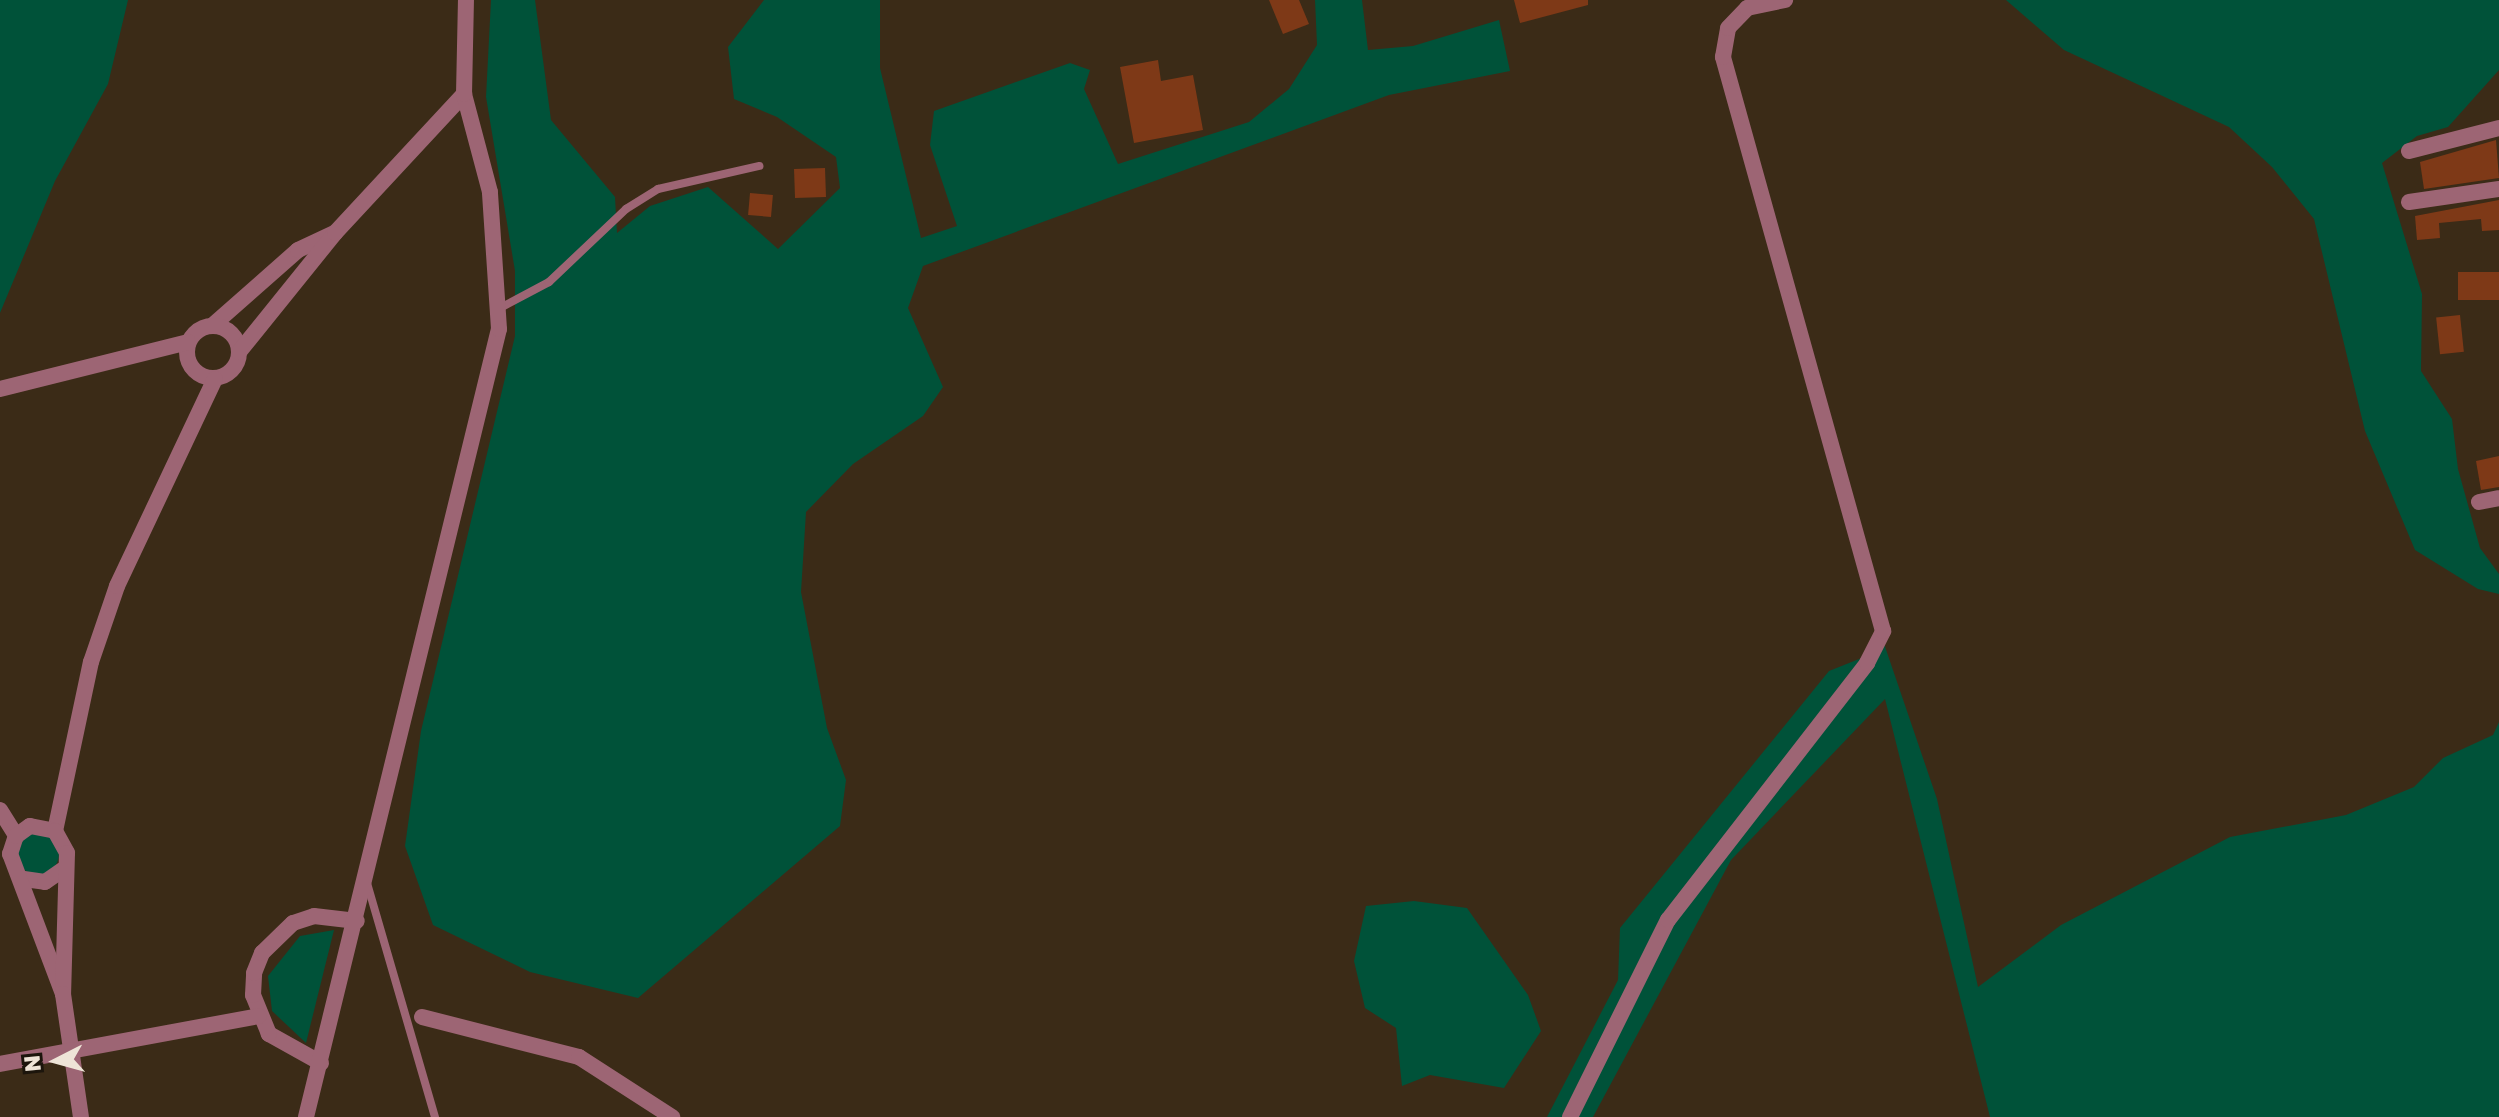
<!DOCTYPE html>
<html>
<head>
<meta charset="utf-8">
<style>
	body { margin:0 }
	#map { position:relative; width:2499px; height:1117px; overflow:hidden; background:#3b2b17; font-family:"Golos Text",sans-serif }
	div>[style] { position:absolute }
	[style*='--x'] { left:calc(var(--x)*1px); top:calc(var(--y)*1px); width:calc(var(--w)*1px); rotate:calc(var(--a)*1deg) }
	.green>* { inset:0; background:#005239 }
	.round { border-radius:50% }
	.building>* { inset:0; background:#7e3917; transform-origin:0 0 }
	.service>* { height:8px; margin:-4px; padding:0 4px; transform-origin:4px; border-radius:4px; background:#9d6574 }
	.minor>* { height:16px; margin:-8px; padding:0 8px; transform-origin:8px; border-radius:8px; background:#9d6574 }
	.minor>.ring { margin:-8px; padding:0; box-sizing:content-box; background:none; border:16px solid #9d6574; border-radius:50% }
	span { translate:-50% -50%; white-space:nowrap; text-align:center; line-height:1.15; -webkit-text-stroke:7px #1c150c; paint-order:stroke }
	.north { position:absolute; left:16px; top:1021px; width:80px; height:80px; -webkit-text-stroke:6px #1c150c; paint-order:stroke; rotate:264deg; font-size:22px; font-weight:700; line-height:32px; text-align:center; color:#eee4d7 }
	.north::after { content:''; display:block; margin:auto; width:28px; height:36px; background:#eee4d7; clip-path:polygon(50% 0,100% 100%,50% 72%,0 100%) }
</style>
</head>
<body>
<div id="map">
	<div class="green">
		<i style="clip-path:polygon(0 0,128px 0,108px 84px,55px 181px,0 313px)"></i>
		<i style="clip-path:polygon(491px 0,535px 0,551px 120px,615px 197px,617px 233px,650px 206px,708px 187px,778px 249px,840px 188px,836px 157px,777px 117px,734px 99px,728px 47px,764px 0,880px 0,880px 68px,921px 238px,957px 226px,930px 145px,934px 111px,1070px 63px,1090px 70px,1084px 89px,1118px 164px,1249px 122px,1289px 89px,1317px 45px,1315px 0,1362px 0,1368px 50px,1413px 46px,1499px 20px,1510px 71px,1389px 95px,923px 266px,908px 308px,943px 387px,923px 416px,853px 464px,806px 512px,801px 592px,827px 728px,846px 780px,840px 826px,638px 998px,530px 972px,433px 925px,405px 846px,421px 731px,515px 336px,515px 271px,486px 97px)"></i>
		<i style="clip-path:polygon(2006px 0,2499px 0,2499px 70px,2448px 127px,2417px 136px,2382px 163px,2422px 294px,2421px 371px,2452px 419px,2458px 469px,2480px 548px,2499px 574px,2499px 594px,2478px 589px,2415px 550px,2365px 431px,2314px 219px,2272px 167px,2229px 127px,2064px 50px)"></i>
		<i style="clip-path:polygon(1880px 632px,1937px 799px,1978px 987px,2061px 925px,2230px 837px,2346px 815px,2414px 787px,2443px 758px,2493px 735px,2499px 722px,2499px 1117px,1990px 1117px,1885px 699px,1731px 860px,1593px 1117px,1547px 1117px,1618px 980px,1620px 928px,1829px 671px,1864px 657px)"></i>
		<i class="round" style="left:17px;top:833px;width:42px;height:42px"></i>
		<i style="clip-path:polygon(1414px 901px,1467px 908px,1528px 995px,1541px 1031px,1504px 1088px,1430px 1075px,1402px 1086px,1396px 1028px,1365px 1008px,1354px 961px,1366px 906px)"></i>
		<i style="clip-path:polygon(334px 930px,306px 1043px,272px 1011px,268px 976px,300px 936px)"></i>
	</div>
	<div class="building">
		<i style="clip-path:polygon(1269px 0,1299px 0,1309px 24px,1283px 34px)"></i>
		<i style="clip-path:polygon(1514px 0,1588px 0,1588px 5px,1520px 23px)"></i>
		<i style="clip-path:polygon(1158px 60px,1161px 81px,1193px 75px,1203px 130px,1134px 143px,1120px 67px)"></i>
		<i style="clip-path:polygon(2496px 140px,2499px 178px,2424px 189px,2420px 162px)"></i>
		<i style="left:825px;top:168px;width:29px;height:31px;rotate:88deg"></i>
		<i style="left:750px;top:193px;width:23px;height:22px;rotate:5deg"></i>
		<i style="clip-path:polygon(2499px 200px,2499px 230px,2482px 231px,2481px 219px,2439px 223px,2440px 238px,2417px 240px,2415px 216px)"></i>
		<i style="left:2499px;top:272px;width:28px;height:41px;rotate:90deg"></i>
		<i style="left:2460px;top:315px;width:37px;height:24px;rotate:84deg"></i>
		<i style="clip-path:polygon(2499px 456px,2499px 487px,2481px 490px,2476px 461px)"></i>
	</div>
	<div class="service">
		<i style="--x:502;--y:307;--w:53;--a:-28"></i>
		<i style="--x:549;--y:282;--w:106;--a:-43.5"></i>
		<i style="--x:626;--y:209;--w:38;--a:-32"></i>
		<i style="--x:658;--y:189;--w:104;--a:-12.8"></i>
		<i style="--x:367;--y:883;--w:244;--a:73.8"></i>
	</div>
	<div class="minor">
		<i style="--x:2409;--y:151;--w:93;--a:-14.3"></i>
		<i style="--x:2409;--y:202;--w:91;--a:-8.2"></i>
		<i style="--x:213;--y:325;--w:113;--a:-41.4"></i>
		<i style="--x:298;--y:250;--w:40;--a:-25"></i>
		<i class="ring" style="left:187px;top:326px;width:36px;height:36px"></i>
		<i style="--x:239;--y:352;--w:153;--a:-51.1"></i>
		<i style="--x:335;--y:233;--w:190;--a:-47.1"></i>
		<i style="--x:0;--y:389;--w:194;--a:-14"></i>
		<i style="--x:2479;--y:502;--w:20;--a:-11"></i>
		<i style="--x:0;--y:810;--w:31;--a:58"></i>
		<i style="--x:55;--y:831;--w:173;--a:-78"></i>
		<i style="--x:91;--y:662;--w:80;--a:-71.1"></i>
		<i style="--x:117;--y:586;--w:229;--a:-64.7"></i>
		<i style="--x:24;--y:879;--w:21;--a:8"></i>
		<i style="--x:45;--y:882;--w:21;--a:-35"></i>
		<i style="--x:63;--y:994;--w:150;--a:-110.7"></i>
		<i style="--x:10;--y:854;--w:19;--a:-72"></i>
		<i style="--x:16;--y:836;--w:17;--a:-36"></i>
		<i style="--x:30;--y:826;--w:25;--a:11"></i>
		<i style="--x:55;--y:831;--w:25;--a:61"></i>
		<i style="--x:67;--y:853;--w:141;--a:91.6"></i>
		<i style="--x:63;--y:994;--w:124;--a:81.7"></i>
		<i style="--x:422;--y:1017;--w:162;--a:14.3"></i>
		<i style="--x:579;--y:1057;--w:111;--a:32.8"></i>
		<i style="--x:321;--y:1063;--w:60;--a:-150.9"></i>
		<i style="--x:269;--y:1034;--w:42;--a:-112.3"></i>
		<i style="--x:253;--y:995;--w:22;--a:-87"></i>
		<i style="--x:254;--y:973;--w:22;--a:-68"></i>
		<i style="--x:262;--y:953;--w:43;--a:-44.1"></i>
		<i style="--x:293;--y:923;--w:22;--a:-18"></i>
		<i style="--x:314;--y:916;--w:43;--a:6.6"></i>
		<i style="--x:0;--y:1064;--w:263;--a:-10.5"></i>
		<i style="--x:306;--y:1117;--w:811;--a:-76.24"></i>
		<i style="--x:499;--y:329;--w:137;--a:-93.8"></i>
		<i style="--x:490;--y:192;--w:101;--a:-104.9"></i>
		<i style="--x:464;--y:94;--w:94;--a:-88.8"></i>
		<i style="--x:1570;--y:1117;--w:220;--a:-63.6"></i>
		<i style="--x:1668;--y:920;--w:325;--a:-52.2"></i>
		<i style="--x:1867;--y:663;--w:36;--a:-63"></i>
		<i style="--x:1883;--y:631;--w:596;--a:-105.58"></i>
		<i style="--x:1723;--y:57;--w:29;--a:-80"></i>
		<i style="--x:1728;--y:28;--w:28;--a:-46"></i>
		<i style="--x:1747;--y:8;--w:39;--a:-12"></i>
	</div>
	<div class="north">N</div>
</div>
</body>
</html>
